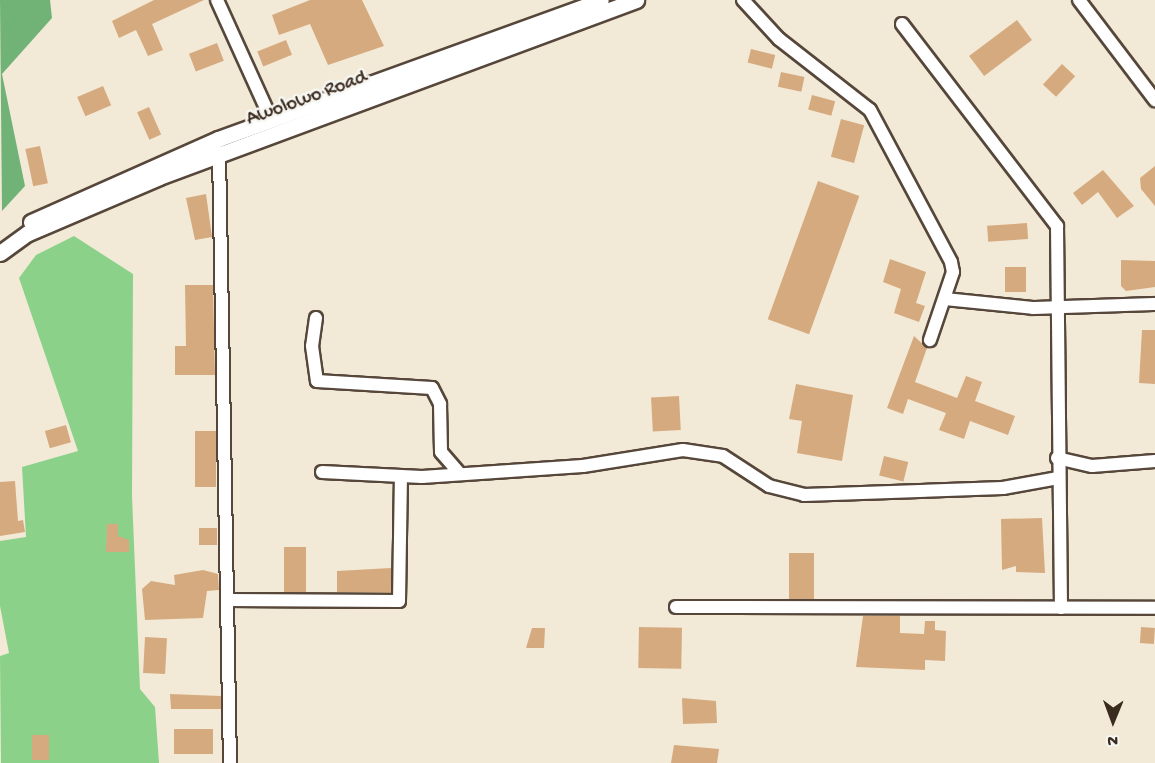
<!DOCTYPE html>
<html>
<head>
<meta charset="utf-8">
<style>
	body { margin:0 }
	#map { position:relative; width:1155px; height:763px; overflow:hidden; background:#f2ead7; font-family:"Gochi Hand",sans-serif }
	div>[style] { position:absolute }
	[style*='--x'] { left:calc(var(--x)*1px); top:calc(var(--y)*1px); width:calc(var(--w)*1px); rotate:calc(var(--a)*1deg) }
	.green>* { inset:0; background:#8cd18a }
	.forest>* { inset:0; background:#71b376 }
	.building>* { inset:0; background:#d6aa7f; transform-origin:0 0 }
	.roads { filter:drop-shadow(2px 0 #56473a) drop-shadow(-2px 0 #56473a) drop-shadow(0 2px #56473a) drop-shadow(0 -2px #56473a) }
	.minor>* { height:12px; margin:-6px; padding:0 6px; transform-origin:6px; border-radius:6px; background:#fff }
	.major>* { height:15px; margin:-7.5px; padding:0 7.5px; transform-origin:7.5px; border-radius:7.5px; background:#fff }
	span { translate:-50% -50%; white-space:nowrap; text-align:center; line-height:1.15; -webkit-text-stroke:5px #f6f6f2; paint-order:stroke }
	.street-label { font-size:20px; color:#3b2a1e }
	.north { position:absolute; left:1083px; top:691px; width:60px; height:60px; -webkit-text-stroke:4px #f6f6f2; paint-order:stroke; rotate:181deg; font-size:16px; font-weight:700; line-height:24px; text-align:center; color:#3b2a1e }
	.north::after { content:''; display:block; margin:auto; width:21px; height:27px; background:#3b2a1e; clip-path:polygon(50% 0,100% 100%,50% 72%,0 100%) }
</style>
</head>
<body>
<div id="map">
	<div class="green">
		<i style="clip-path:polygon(74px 236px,133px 274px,132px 496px,140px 689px,155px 707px,159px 763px,1px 763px,0 656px,9px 653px,0 606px,0 541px,26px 537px,22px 467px,78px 451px,19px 278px,36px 255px)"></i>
	</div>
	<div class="forest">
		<i style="clip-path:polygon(0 0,50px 0,52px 18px,2px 74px,25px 186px,2px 211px)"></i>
	</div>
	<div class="building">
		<i style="clip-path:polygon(154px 0,204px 0,152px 24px,163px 50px,148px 56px,136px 30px,119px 38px,112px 21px)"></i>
		<i style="clip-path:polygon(310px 0,362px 0,384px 46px,328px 65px,310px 24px,279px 35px,272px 15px)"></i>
		<i style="left:1017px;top:20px;width:25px;height:60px;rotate:53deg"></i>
		<i style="left:286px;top:40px;width:16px;height:31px;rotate:68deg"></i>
		<i style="left:217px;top:43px;width:19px;height:30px;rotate:69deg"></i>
		<i style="left:751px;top:49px;width:25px;height:14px;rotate:14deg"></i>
		<i style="left:1062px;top:64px;width:18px;height:28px;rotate:43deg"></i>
		<i style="left:781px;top:72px;width:24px;height:15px;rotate:12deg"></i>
		<i style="left:103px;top:86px;width:21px;height:28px;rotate:67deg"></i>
		<i style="left:812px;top:95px;width:24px;height:15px;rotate:15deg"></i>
		<i style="left:149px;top:107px;width:30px;height:13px;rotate:66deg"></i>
		<i style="left:841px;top:119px;width:24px;height:39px;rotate:15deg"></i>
		<i style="left:40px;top:146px;width:38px;height:15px;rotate:78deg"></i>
		<i style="clip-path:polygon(1155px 166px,1155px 206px,1141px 189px,1140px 178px)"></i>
		<i style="clip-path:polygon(1103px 170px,1134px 206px,1117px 218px,1098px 192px,1082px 205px,1073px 193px)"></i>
		<i style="left:818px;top:181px;width:44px;height:147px;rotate:20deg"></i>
		<i style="clip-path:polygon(206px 194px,212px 237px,195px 240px,186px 198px)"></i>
		<i style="left:1027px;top:223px;width:16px;height:40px;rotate:86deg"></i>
		<i style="clip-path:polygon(890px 259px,926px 272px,916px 303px,925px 306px,919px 322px,894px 313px,901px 289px,883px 282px)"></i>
		<i style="clip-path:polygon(1121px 260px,1155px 261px,1155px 287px,1126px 291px,1121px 286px)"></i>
		<i style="left:1005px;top:267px;width:21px;height:25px"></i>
		<i style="clip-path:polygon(185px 285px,213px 285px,215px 375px,175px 375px,175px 346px,186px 346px)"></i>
		<i style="clip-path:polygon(1142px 330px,1155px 330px,1155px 384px,1139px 383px)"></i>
		<i style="clip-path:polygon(914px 336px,927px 348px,915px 382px,957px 398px,966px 376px,982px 382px,975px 401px,1015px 416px,1008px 435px,970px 421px,964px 439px,939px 430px,946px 413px,908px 399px,903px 414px,887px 408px)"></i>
		<i style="clip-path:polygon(796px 384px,853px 395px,842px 461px,797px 453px,802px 421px,789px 419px)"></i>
		<i style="left:679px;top:396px;width:34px;height:28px;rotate:87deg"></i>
		<i style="left:66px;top:425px;width:18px;height:22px;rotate:74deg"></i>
		<i style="left:195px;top:431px;width:21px;height:56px"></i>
		<i style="left:884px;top:456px;width:25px;height:20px;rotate:14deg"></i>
		<i style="clip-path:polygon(15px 481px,18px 521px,23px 520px,25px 532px,0 536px,0 482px)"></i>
		<i style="clip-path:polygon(1042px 518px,1045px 573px,1016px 572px,1016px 566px,1002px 570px,1001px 519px)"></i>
		<i style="clip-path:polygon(107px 524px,118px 524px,118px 536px,129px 540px,129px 552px,106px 552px)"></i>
		<i style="left:199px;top:528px;width:18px;height:17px"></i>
		<i style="left:306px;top:547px;width:45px;height:22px;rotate:90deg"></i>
		<i style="left:814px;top:553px;width:46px;height:25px;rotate:90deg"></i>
		<i style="clip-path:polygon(391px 568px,391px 593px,337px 592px,337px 571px)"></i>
		<i style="clip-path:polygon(203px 570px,218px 574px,219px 590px,207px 591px,203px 618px,145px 620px,142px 589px,151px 581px,175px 585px,174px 575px)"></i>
		<i style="clip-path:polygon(863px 616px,900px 616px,900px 633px,924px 634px,925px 621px,935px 621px,935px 630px,946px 631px,945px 661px,925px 660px,925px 670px,856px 667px)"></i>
		<i style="left:639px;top:627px;width:43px;height:41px;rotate:1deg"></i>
		<i style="left:1141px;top:627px;width:14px;height:16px;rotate:4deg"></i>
		<i style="clip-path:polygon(532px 628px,545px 628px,544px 648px,526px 648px)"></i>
		<i style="left:145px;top:637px;width:22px;height:36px;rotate:3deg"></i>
		<i style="clip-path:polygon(170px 694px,221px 696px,221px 709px,171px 709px)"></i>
		<i style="clip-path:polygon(682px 698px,716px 701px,717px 723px,683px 724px)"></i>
		<i style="left:213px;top:729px;width:25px;height:39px;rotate:90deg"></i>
		<i style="left:32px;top:735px;width:17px;height:25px"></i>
		<i style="clip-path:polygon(674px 745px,719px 749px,717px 763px,671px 763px)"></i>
	</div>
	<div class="roads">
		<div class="minor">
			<i style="--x:217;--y:0;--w:131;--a:65.6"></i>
			<i style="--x:743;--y:0;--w:53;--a:47.3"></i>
			<i style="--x:779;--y:39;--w:115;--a:38"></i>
			<i style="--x:870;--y:110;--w:172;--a:61.9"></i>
			<i style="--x:951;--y:262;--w:10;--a:79"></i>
			<i style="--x:953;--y:272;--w:72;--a:108.7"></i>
			<i style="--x:1079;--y:0;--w:126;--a:52.8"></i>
			<i style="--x:902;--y:24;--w:255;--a:52.5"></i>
			<i style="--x:1057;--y:226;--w:382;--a:89.4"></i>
			<i style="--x:219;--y:153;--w:610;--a:88.97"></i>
			<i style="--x:945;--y:299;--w:88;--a:5.8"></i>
			<i style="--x:1033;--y:308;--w:122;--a:-1.9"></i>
			<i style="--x:316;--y:318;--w:28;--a:98"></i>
			<i style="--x:312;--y:346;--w:35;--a:82"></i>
			<i style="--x:317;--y:381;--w:115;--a:3.5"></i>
			<i style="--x:432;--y:388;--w:18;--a:63"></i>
			<i style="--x:440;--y:404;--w:48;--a:88.8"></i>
			<i style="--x:441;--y:452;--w:29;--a:49"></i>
			<i style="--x:1057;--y:458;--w:36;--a:13"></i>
			<i style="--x:1092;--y:466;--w:63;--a:-4.5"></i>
			<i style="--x:322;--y:472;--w:100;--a:2.9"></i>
			<i style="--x:422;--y:477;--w:161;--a:-3.9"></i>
			<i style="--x:583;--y:466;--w:101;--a:-9.1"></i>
			<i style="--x:683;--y:450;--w:40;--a:8.5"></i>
			<i style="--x:723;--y:456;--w:55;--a:33.1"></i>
			<i style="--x:769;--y:486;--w:36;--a:14"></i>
			<i style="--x:804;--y:495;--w:199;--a:-2"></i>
			<i style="--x:1003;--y:488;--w:56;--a:-10.3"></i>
			<i style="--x:228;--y:600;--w:171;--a:0.3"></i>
			<i style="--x:399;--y:601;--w:125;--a:-89.1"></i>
			<i style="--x:676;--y:607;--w:479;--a:0.1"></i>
		</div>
		<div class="major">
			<i style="--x:31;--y:222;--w:205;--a:-23.9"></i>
			<i style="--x:218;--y:139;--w:407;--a:-19.9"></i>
			<i style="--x:0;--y:253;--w:34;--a:-36"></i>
			<i style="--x:28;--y:233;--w:142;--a:-23.1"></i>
			<i style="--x:159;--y:177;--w:509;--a:-20.36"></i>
		</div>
	</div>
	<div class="street-label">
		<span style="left:307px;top:99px;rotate:-20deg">Awolowo Road</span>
	</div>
	<div class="north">N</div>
</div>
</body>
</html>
